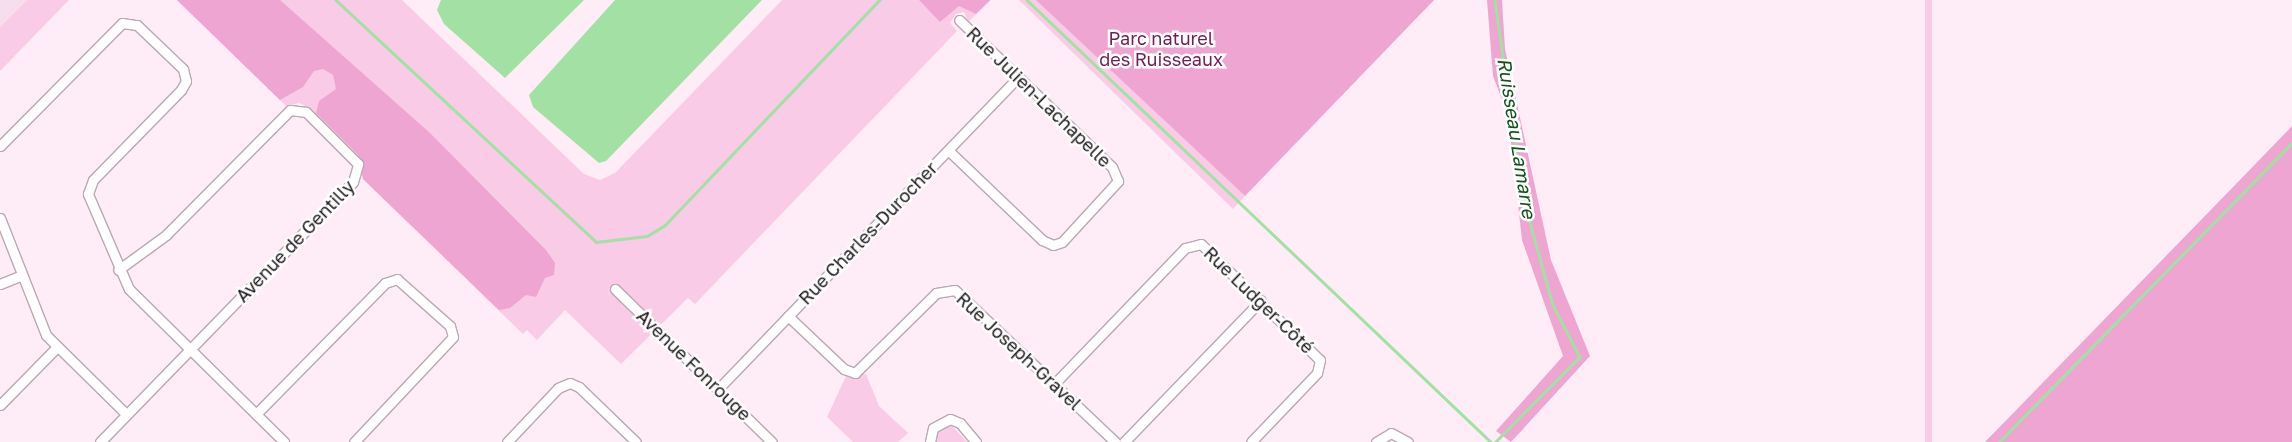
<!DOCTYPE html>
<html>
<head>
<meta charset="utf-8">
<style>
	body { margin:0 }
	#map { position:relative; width:2292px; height:442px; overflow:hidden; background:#feedf6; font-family:"Golos Text",sans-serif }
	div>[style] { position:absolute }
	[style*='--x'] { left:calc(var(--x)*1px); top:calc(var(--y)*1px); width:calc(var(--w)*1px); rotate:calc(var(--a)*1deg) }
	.built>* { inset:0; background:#f6deec }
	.green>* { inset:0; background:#facbe7; transform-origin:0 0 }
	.forest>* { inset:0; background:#efa5d2 }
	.water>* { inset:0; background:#a2e0a3 }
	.stream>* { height:2.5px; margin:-1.25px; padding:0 1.25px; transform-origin:1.25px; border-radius:1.25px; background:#a2e0a3 }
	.roads { filter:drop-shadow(1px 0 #b9a9b3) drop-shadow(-1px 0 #b9a9b3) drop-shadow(0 1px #b9a9b3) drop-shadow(0 -1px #b9a9b3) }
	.minor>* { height:9px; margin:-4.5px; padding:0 4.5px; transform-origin:4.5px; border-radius:4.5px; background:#fff }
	span { translate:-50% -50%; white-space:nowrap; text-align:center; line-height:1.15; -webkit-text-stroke:5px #fff; paint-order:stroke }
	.park-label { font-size:18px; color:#701c57 }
	.street-label { font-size:18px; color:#1d181b }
	.water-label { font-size:19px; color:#14541c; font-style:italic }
</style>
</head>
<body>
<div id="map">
	<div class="built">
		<i style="clip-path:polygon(0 0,27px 0,0 27px)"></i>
	</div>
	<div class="green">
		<i style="clip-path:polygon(27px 0,69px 0,0 71px,0 27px)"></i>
		<i style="clip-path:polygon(177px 0,402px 0,584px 174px,600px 180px,615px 173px,782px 0,991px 0,968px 22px,964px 12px,956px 14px,950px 23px,957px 31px,695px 304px,688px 298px,621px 364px,565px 310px,537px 340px,527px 330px,523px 334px,363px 179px,358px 155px,310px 108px,299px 103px,286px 106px)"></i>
		<i style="clip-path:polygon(1019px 0,1281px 0,1163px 119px,1245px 196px,1233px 209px)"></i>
		<i style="left:1925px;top:0;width:7px;height:485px"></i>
		<i style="clip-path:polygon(866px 374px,879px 406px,908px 433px,898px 442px,853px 442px,827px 417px,846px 376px)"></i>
		<i style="clip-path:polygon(947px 423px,951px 425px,967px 442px,935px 442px,938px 430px)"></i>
	</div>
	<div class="forest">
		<i style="clip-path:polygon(177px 0,280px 0,430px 133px,546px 250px,555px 263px,554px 275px,545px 278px,536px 297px,526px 295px,510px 308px,499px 310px,363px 179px,358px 155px,316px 113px,319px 101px,336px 89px,333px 75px,323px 69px,314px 71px,303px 87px,280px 100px)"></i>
		<i style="clip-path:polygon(919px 0,990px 0,976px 14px,959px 6px,940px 22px)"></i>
		<i style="clip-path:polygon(1036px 0,1434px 0,1245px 196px)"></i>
		<i style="clip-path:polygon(1487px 0,1502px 0,1505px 49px,1551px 260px,1590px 356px,1511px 442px,1496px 431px,1563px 356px,1522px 240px,1508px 115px,1493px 76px)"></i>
		<i style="clip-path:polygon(2292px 126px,2292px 442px,1985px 442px,2235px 185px)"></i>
	</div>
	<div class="water">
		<i style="clip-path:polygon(441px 0,584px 0,505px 78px,444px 24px,437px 10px)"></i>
		<i style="clip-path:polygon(615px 0,762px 0,606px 161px,599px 163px,533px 107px,529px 95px)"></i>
	</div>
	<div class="stream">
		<i style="--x:336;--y:0;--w:355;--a:42.9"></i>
		<i style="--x:596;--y:242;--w:51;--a:-6.7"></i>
		<i style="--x:647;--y:236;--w:21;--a:-31"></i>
		<i style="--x:665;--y:225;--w:311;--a:-46.4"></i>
		<i style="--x:1027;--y:0;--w:641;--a:43.61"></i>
		<i style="--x:1495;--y:0;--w:199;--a:81.9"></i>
		<i style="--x:1523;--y:197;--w:112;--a:74.5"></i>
		<i style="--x:1553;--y:305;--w:59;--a:62.6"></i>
		<i style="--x:1580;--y:357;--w:120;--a:134.7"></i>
		<i style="--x:1999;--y:442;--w:419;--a:-45.6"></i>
	</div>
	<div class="roads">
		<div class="minor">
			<i style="--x:0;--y:146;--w:173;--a:-45.2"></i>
			<i style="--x:122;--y:23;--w:15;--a:8"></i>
			<i style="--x:137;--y:25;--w:64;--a:43.7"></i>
			<i style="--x:183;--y:69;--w:12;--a:76"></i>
			<i style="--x:186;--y:81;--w:10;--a:119"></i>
			<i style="--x:181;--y:90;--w:126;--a:134.4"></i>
			<i style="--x:93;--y:180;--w:15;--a:110"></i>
			<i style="--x:88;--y:194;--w:103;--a:66.7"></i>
			<i style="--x:129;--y:289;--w:218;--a:44.6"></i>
			<i style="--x:949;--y:151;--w:129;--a:43.7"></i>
			<i style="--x:1042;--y:240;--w:12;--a:24"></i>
			<i style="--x:1053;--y:245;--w:9;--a:-18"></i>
			<i style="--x:1062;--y:242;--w:83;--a:-47.4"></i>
			<i style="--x:1118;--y:181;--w:15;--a:-113"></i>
			<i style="--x:1112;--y:167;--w:212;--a:-136.1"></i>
			<i style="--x:0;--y:218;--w:126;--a:68.5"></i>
			<i style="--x:46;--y:335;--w:112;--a:44.6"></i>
			<i style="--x:0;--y:284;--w:24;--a:-22"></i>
			<i style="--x:615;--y:289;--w:219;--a:44.3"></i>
			<i style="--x:788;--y:316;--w:77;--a:43.4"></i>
			<i style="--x:844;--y:369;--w:12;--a:20"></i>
			<i style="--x:855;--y:373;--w:114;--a:-44.6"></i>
			<i style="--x:936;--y:293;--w:19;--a:-9"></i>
			<i style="--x:955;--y:290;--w:221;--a:43.5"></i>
			<i style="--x:1055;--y:383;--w:187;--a:-46.1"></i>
			<i style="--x:1185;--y:248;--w:16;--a:-14"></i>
			<i style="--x:1201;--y:244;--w:166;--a:44.3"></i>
			<i style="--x:1320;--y:360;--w:13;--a:103"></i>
			<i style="--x:1317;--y:373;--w:95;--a:133.7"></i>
			<i style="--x:718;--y:389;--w:433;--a:-46.1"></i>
			<i style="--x:0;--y:405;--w:81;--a:-45.5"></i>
			<i style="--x:256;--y:414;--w:184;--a:-45.4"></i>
			<i style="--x:385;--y:283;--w:13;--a:-18"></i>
			<i style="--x:397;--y:279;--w:71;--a:41.6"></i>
			<i style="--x:450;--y:326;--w:11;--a:75"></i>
			<i style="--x:453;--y:337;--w:144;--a:133.3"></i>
			<i style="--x:100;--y:442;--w:363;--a:-45.8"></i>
			<i style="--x:353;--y:182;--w:19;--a:-74"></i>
			<i style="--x:358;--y:164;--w:74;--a:-135"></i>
			<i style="--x:306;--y:112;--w:16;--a:-173"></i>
			<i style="--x:290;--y:110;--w:176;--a:134.8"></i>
			<i style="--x:166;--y:235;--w:59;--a:143.9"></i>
			<i style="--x:507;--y:442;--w:74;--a:-46.6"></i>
			<i style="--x:558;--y:388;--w:13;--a:-23"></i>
			<i style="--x:570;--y:383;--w:10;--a:24"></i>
			<i style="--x:579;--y:387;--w:79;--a:44"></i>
			<i style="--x:930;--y:442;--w:14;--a:-78"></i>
			<i style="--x:933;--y:428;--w:19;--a:-28"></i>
			<i style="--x:950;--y:419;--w:11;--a:22"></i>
			<i style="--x:960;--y:423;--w:25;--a:50"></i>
			<i style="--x:1124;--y:442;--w:197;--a:-46"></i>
			<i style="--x:1376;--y:442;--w:17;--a:-31"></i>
			<i style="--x:1391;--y:433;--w:19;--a:28"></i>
		</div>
	</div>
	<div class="park-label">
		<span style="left:1161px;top:49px">Parc naturel<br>des Ruisseaux</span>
	</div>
	<div class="street-label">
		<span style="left:1039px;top:97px;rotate:44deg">Rue Julien-Lachapelle</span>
		<span style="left:868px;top:233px;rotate:-46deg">Rue Charles-Durocher</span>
		<span style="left:295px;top:241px;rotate:-46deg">Avenue de Gentilly</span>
		<span style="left:1259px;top:300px;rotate:44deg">Rue Ludger-Côté</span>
		<span style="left:1019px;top:351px;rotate:43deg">Rue Joseph-Gravel</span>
		<span style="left:694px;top:365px;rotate:44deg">Avenue Fonrouge</span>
	</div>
	<div class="water-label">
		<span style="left:1517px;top:138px;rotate:81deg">Ruisseau Lamarre</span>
	</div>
</div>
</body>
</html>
